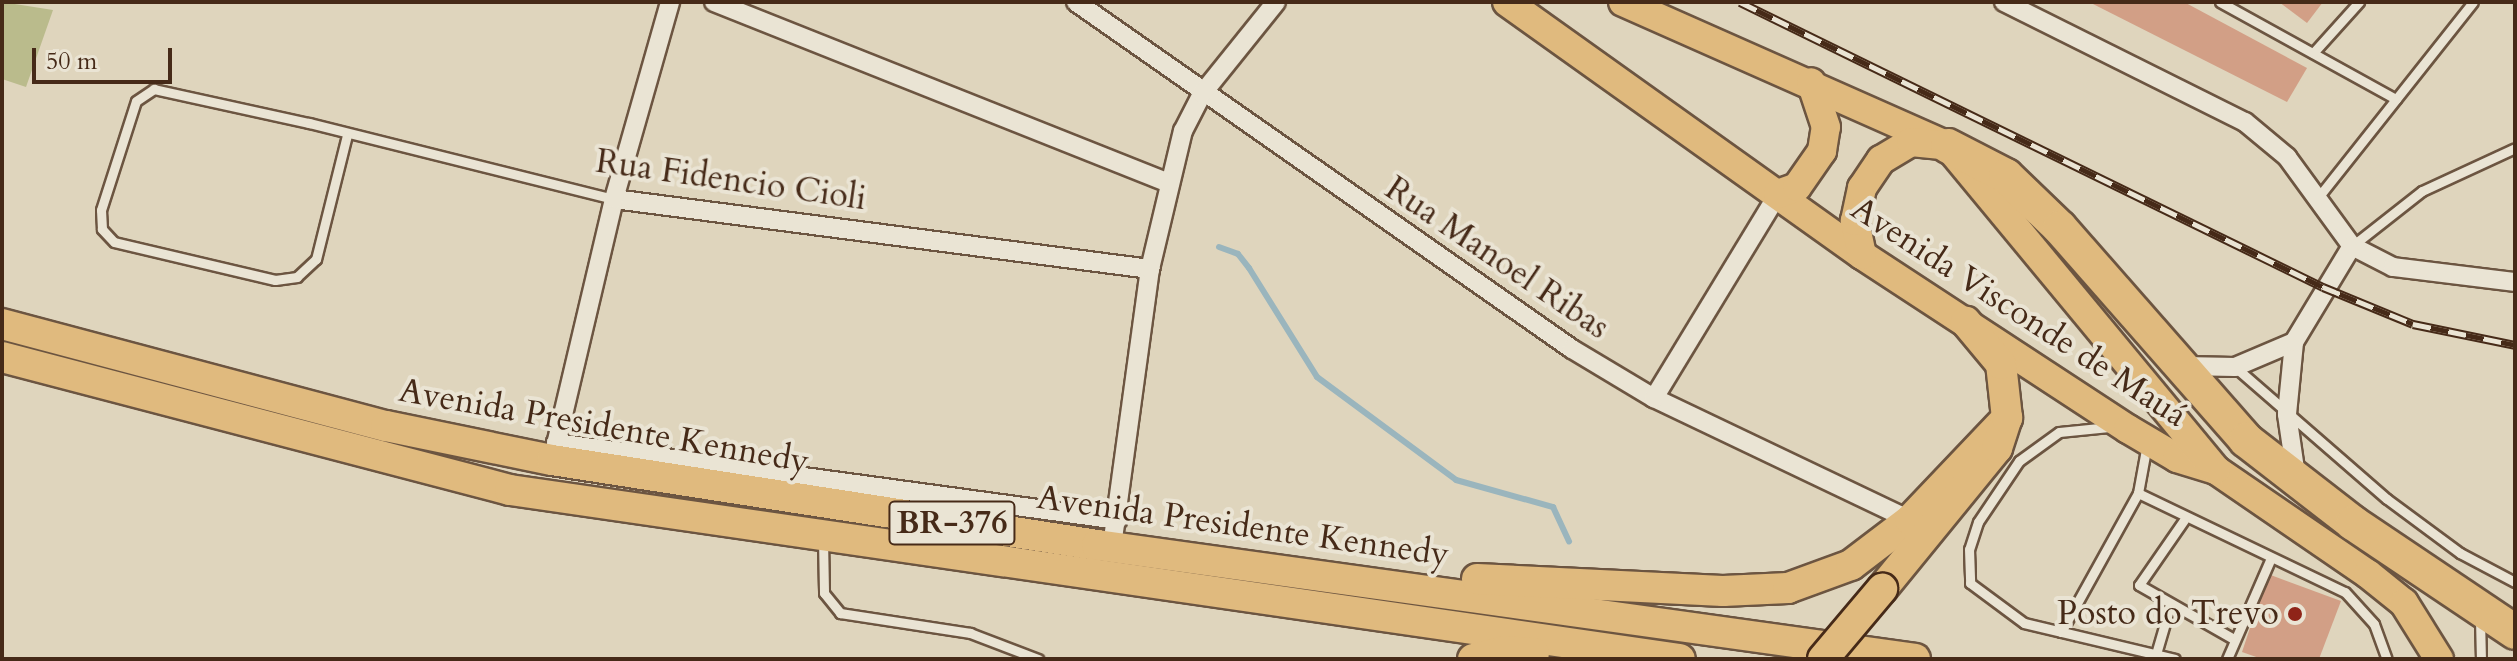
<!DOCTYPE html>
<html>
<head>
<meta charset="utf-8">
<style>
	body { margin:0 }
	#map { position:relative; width:2517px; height:661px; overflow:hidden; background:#dfd5bd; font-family:Cardo,serif }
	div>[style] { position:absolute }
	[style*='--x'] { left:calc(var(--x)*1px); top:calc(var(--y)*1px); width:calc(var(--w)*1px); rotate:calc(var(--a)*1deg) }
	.green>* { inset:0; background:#babb8c }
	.stream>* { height:6px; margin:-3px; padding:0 3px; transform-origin:3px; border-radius:3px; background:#9ab5bd }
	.building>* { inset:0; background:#d29f86 }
	.roads { filter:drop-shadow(2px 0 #6c5541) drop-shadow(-2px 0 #6c5541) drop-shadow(0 2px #6c5541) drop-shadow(0 -2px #6c5541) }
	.service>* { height:9px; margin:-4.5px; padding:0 4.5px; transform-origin:4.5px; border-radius:4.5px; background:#eae4d4 }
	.minor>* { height:18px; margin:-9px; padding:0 9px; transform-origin:9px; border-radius:9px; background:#eae4d4 }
	.primary>* { height:28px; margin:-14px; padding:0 14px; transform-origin:14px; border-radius:14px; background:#e0ba7e }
	.trunk>* { height:30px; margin:-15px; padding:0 15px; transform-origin:15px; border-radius:15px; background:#e0ba7e }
	.motorway>* { height:34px; margin:-17px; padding:0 17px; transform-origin:17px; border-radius:17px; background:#e0ba7e }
	.rail>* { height:9px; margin-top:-4.5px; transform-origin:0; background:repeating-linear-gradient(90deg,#eae4d4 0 18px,#462a18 0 36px); box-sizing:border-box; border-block:2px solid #462a18 }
	.bridges { filter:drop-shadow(2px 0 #462a18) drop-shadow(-2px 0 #462a18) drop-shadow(0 2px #462a18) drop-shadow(0 -2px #462a18) }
	.trunk-bridge>* { height:30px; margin:-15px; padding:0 15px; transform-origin:15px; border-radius:15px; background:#e0ba7e }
	.dots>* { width:22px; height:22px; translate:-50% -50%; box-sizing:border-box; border:4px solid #eae4d4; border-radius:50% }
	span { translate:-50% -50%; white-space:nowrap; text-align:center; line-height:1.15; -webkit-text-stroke:8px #eae4d4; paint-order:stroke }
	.shield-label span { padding:2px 6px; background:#eae4d4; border:2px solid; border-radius:6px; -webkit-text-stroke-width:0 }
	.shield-label { font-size:32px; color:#462a18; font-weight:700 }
	.street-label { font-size:34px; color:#462a18 }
	.poi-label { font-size:34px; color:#462a18 }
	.right { translate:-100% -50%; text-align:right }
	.frame { position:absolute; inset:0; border:4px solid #462a18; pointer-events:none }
	.scale { position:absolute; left:32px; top:48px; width:140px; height:36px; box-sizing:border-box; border:4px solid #462a18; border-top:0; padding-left:10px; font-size:24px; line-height:28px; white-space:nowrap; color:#462a18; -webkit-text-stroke:6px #eae4d4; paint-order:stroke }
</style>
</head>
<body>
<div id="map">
	<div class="green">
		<i style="clip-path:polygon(2px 2px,53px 10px,26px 87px,2px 79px)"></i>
	</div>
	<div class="stream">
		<i style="--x:1219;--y:247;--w:20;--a:20"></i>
		<i style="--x:1238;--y:254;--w:18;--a:52"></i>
		<i style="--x:1249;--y:268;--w:128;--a:58"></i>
		<i style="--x:1317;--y:377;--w:173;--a:36.5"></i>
		<i style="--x:1456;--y:480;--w:101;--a:15.6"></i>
		<i style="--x:1553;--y:507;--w:38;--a:65"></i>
	</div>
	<div class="building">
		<i style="clip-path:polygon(2089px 2px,2184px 2px,2307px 68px,2287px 102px)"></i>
		<i style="clip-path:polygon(2279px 2px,2323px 2px,2307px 23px)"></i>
		<i style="clip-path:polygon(2268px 574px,2341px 601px,2319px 659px,2262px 659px,2242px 652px)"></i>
	</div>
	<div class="roads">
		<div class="service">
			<i style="--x:2220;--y:2;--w:201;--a:28.9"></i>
			<i style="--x:2313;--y:53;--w:69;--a:-48"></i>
			<i style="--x:347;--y:135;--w:128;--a:104"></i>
			<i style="--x:316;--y:259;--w:26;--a:137"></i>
			<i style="--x:297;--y:277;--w:22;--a:172"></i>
			<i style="--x:275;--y:280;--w:165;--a:-166.7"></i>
			<i style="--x:114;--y:242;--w:18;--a:-133"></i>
			<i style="--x:102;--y:229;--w:19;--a:-93"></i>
			<i style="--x:101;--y:210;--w:114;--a:-72.2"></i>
			<i style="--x:136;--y:101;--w:22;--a:-34"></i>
			<i style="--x:154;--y:89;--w:159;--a:12.4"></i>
			<i style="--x:309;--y:123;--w:314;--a:14"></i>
			<i style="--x:2320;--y:195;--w:246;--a:-51.6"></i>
			<i style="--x:2352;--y:246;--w:89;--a:-38.2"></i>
			<i style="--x:2422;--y:191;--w:102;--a:-24.8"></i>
			<i style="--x:2235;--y:367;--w:201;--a:41"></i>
			<i style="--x:2387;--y:499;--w:91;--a:36.5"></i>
			<i style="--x:2460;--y:553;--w:62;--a:27.8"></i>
			<i style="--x:2109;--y:427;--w:50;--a:174.3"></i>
			<i style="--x:2059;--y:432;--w:49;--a:144.1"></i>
			<i style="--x:2019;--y:461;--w:73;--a:123.9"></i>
			<i style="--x:1978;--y:522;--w:28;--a:108"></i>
			<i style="--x:1969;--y:549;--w:34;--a:88"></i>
			<i style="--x:1970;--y:583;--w:67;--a:36.5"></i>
			<i style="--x:2024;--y:623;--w:155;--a:13.4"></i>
			<i style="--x:2138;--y:493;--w:229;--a:25.6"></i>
			<i style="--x:2345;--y:592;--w:43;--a:47.8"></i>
			<i style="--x:2374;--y:624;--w:37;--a:70"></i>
			<i style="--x:2184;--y:520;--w:79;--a:124.7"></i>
			<i style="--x:2139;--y:585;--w:107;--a:29.7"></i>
			<i style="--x:823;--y:539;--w:54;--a:88.9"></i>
			<i style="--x:824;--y:593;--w:26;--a:51"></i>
			<i style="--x:840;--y:613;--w:132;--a:8.7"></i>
			<i style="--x:970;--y:633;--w:73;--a:20.9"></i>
			<i style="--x:2480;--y:619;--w:40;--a:88.6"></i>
			<i style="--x:2061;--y:632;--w:159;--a:-61"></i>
			<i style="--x:2138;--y:493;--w:50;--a:-79.6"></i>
			<i style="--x:2156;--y:654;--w:50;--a:-73.7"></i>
			<i style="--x:2227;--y:659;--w:108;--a:-66.5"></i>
		</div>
		<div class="minor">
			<i style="--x:714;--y:2;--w:489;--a:21.7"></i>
			<i style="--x:1076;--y:2;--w:605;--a:34.98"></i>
			<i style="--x:1572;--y:349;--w:96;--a:30.9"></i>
			<i style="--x:1654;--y:398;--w:284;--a:25.5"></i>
			<i style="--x:2004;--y:2;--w:269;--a:26.5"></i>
			<i style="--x:2245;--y:122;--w:55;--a:39.8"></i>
			<i style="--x:2287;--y:157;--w:110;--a:53.9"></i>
			<i style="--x:614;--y:199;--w:541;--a:7.44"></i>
			<i style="--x:2183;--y:366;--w:52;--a:1.1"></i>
			<i style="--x:2235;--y:367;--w:64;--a:-23"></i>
			<i style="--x:1654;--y:398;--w:239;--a:-58.7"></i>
			<i style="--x:556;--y:443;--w:567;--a:7.8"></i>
			<i style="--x:554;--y:453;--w:261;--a:-76.7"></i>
			<i style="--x:614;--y:199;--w:205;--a:-74.1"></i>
			<i style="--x:2296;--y:476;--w:63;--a:-98.3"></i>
			<i style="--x:2287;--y:414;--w:72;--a:-84.4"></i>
			<i style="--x:2294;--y:342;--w:112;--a:-58.9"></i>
			<i style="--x:2352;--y:246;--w:46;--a:27.1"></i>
			<i style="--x:2393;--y:267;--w:123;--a:7"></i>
			<i style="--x:1112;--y:546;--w:280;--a:-82.2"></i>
			<i style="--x:1150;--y:269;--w:142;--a:-76.6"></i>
			<i style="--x:1183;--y:131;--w:42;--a:-62.8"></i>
			<i style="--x:1202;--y:94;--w:118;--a:-51.2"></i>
		</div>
		<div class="primary">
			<i style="--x:1507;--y:2;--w:436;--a:35.5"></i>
			<i style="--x:1862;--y:255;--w:318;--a:33.2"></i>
			<i style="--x:2128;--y:429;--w:57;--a:30.6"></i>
			<i style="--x:2177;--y:458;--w:41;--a:17.1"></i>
			<i style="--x:2216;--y:470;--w:184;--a:34.4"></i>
			<i style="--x:2368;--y:574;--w:46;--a:38.9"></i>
			<i style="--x:2404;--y:603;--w:66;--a:58"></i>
			<i style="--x:1623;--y:2;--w:355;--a:23.9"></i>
			<i style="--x:1948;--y:146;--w:420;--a:50.4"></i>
			<i style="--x:1778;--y:194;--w:20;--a:-20"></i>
			<i style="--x:1797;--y:187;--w:44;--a:-55.2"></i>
			<i style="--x:1822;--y:151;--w:24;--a:-81"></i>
			<i style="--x:1826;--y:127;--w:47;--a:-108.4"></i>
			<i style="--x:1862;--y:255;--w:35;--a:-102"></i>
			<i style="--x:1855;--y:221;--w:34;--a:-78"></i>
			<i style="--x:1862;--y:188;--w:34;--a:-56"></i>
			<i style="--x:1881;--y:160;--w:35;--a:-31"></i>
			<i style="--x:1911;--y:142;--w:28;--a:6"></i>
		</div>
		<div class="trunk">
			<i style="--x:2;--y:324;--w:397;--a:14.9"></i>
			<i style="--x:386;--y:426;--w:169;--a:11.6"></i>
			<i style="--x:552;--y:460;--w:552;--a:8.86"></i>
			<i style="--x:1097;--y:545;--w:826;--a:7.93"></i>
			<i style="--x:2;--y:357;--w:525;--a:14.67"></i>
			<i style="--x:510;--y:490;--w:1182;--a:8.22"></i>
			<i style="--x:1477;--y:579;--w:246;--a:2.8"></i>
			<i style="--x:1723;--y:591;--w:65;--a:-2.6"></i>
			<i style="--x:1788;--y:588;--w:67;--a:-20.1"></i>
			<i style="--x:1851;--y:565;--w:74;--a:-37.3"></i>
			<i style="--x:1910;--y:520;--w:141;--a:-46.4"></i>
			<i style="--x:1882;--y:589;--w:182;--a:-50.8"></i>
			<i style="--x:1997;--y:448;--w:32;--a:-72"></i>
			<i style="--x:2007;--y:418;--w:54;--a:-96.3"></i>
			<i style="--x:2001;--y:364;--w:55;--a:-129.8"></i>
			<i style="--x:1473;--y:659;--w:32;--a:-14"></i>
			<i style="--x:1504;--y:651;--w:30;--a:4"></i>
		</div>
		<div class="motorway">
			<i style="--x:1948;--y:146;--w:65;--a:27.3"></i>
			<i style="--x:2006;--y:176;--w:75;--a:43.9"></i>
			<i style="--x:2060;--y:228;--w:282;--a:48.7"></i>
			<i style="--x:2246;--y:440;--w:135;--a:37.8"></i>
			<i style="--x:2353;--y:523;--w:195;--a:33.9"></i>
		</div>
	</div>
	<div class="rail">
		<i style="--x:1740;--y:2;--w:649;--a:26.05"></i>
		<i style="--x:2323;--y:287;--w:97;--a:22.3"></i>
		<i style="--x:2413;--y:324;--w:104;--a:11.6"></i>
	</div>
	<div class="bridges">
		<div class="trunk-bridge">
			<i style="--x:1823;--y:659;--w:92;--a:-49.9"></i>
		</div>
	</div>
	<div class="dots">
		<i style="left:2295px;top:614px;background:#8f2418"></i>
	</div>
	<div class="shield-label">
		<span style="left:952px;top:523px">BR-376</span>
	</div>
	<div class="street-label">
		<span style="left:731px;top:180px;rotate:8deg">Rua Fidencio Cioli</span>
		<span style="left:1497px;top:258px;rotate:34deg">Rua Manoel Ribas</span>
		<span style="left:2019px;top:312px;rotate:33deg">Avenida Visconde de Mauá</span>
		<span style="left:604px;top:426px;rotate:10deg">Avenida Presidente Kennedy</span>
		<span style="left:1243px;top:526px;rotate:8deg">Avenida Presidente Kennedy</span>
	</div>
	<div class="poi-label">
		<span class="right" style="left:2279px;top:614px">Posto do Trevo</span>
	</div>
	<div class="frame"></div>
	<div class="scale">50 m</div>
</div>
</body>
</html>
